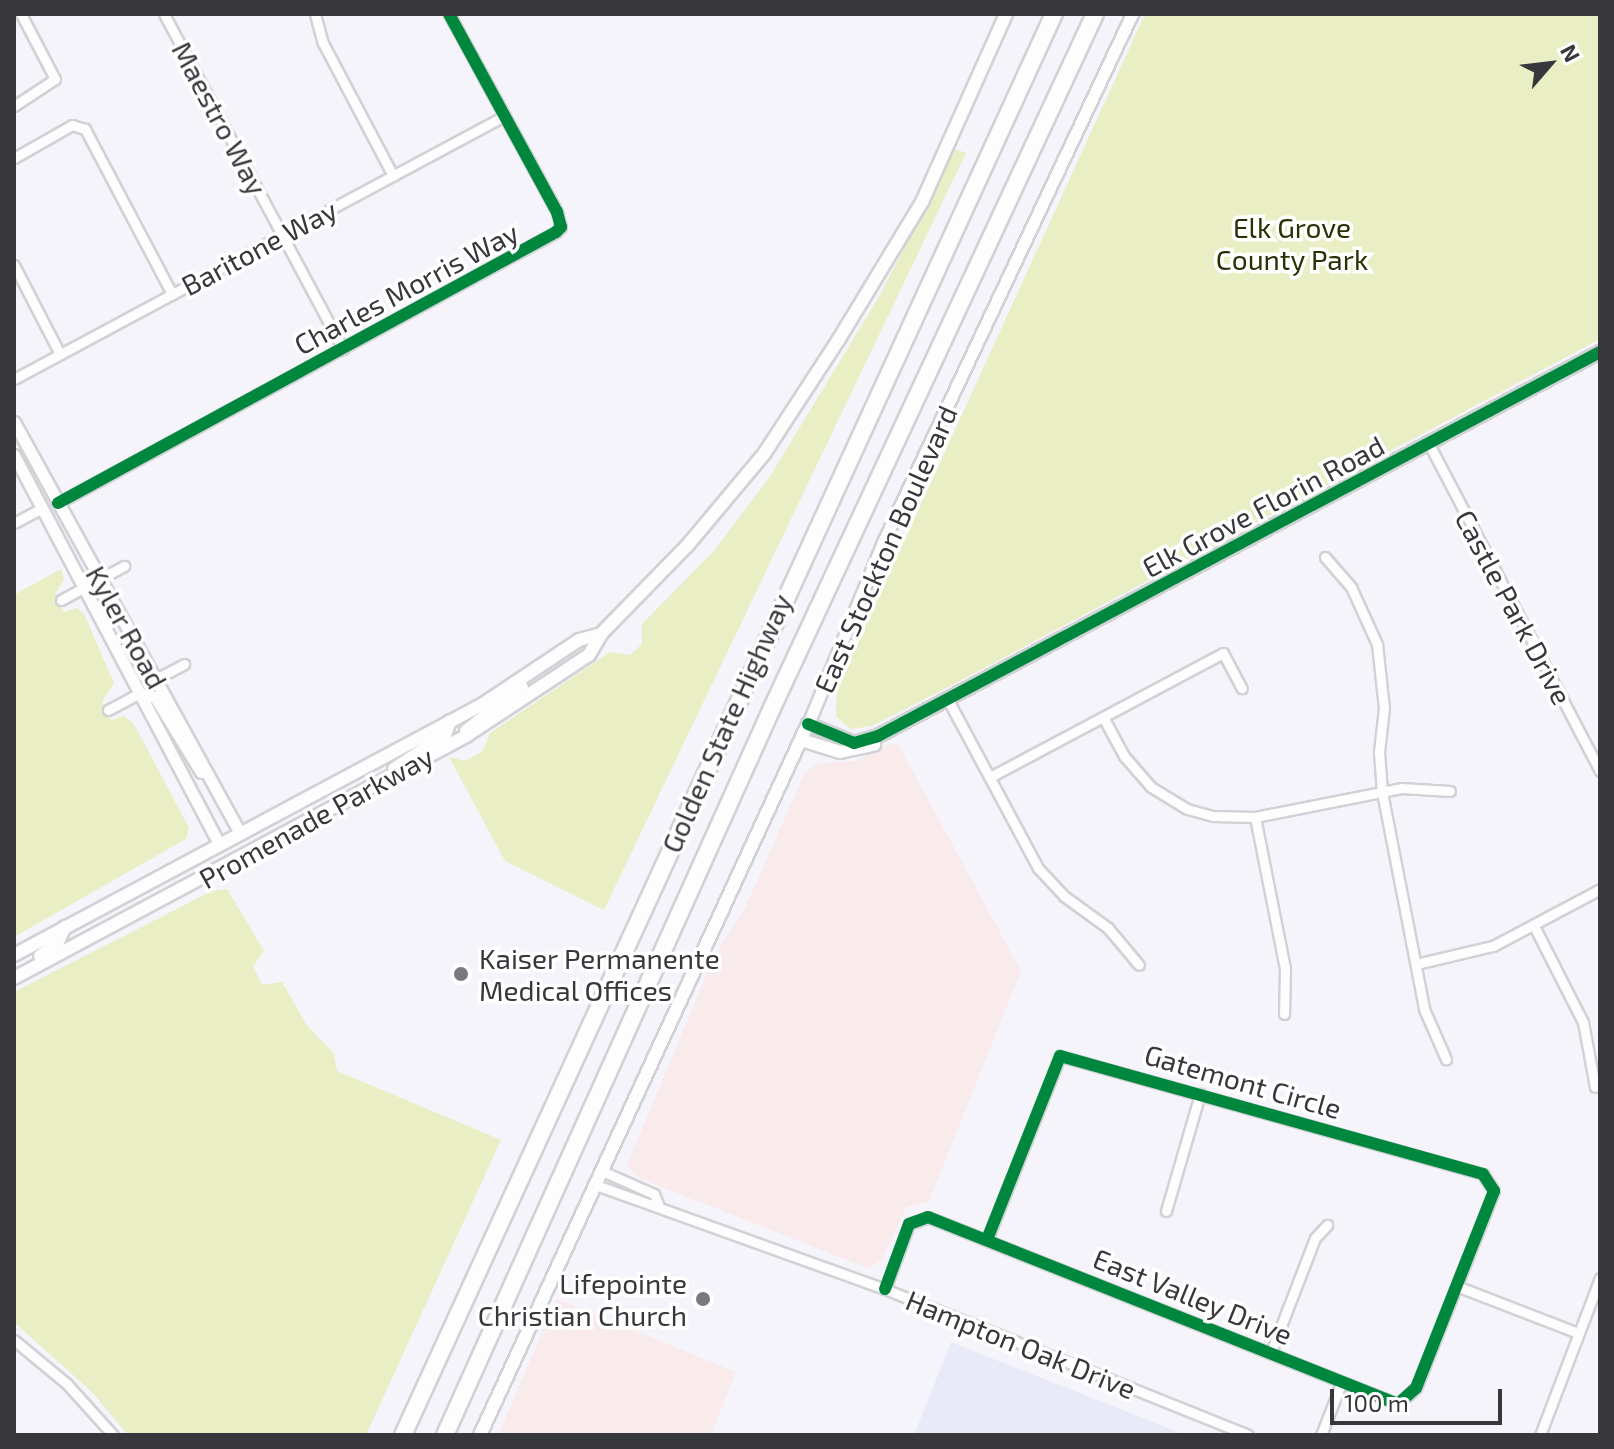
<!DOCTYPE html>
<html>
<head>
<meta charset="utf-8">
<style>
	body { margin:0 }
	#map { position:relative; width:1614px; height:1449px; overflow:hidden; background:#f4f4fa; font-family:"Exo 2",sans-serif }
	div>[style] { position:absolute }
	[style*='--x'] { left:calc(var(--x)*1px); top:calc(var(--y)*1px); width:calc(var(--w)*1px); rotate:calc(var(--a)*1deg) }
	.commercial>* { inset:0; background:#f9eaec }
	.built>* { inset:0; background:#e8eaf8 }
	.green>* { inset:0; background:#eaeec4 }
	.roads { filter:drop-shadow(2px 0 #d1d1d6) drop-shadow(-2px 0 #d1d1d6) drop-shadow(0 2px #d1d1d6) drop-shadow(0 -2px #d1d1d6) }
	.minor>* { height:9px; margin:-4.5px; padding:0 4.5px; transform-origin:4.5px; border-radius:4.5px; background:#fdfdfe }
	.tertiary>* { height:11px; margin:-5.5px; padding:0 5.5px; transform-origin:5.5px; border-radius:5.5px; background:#fdfdfe }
	.secondary>* { height:12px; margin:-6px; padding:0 6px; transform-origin:6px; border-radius:6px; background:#fdfdfe }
	.motorway>* { height:16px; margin:-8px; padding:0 8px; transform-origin:8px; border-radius:8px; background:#fdfdfe }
	.cycleway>* { height:12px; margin:-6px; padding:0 6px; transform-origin:6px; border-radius:6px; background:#00873e }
	.dots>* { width:22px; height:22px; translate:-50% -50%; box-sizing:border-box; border:4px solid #fff; border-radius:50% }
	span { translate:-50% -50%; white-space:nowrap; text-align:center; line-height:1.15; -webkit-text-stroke:7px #fff; paint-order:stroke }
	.street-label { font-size:28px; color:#37373c }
	.park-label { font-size:28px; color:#2c2f03 }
	.poi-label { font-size:28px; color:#37373c }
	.left { translate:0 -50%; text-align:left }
	.right { translate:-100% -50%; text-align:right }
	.frame { position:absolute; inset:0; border:16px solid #37373c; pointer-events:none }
	.north { position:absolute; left:1510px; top:24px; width:80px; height:80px; -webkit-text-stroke:6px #fff; paint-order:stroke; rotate:62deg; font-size:22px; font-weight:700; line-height:32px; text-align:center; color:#37373c }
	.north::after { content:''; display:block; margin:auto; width:28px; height:36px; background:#37373c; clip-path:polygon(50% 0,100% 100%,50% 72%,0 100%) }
	.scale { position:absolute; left:1330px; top:1389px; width:172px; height:36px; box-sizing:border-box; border:4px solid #37373c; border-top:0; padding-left:10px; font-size:24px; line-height:28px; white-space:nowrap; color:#37373c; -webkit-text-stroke:6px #fff; paint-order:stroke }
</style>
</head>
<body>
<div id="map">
	<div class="commercial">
		<i style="clip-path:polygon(890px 743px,899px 746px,1021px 971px,929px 1201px,906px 1207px,882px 1260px,868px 1268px,636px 1177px,627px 1165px,714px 957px,746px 906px,805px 772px,819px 763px,855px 761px)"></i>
		<i style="clip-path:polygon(557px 1299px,736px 1372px,711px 1435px,498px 1435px)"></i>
	</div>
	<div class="built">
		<i style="clip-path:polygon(951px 1342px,1185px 1435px,914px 1435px)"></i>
	</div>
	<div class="green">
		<i style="clip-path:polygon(1145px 14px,1600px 14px,1600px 339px,958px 682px,872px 726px,850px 729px,836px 716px,837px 688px)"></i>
		<i style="clip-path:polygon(955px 149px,966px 153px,604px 910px,505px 861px,449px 757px,465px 761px,482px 752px,490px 733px,610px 652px,630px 655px,642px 644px,642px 624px,713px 552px,769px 478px,880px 295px)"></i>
		<i style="clip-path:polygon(61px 569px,64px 579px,55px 595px,64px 612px,77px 608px,84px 614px,114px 683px,102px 701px,111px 720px,124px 716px,134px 724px,189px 828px,186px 839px,14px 937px,14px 595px)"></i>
		<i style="clip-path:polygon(227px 889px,264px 951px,253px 966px,262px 985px,282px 982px,306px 1024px,334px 1054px,337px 1071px,501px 1140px,366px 1435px,128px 1435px,93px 1393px,14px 1322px,14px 992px,212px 891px)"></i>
	</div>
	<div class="roads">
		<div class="minor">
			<i style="--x:164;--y:14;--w:380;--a:61.9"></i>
			<i style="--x:315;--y:14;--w:30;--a:75"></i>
			<i style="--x:323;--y:43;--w:150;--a:62.2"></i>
			<i style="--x:14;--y:106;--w:49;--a:-33.4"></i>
			<i style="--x:55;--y:79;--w:73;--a:-117.6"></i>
			<i style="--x:14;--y:158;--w:67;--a:-29.6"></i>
			<i style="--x:72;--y:125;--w:14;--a:17"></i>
			<i style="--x:85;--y:129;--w:187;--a:62.2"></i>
			<i style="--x:14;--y:265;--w:100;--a:62.7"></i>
			<i style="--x:14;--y:379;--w:556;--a:-28.22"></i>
			<i style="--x:1429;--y:444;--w:369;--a:62.4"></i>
			<i style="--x:58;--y:503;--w:567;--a:-28.55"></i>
			<i style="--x:556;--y:232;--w:7;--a:-45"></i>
			<i style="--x:561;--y:227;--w:16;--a:-105"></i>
			<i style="--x:557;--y:212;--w:226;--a:-118.6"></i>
			<i style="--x:14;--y:523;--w:32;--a:-28"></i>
			<i style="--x:1325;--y:557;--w:40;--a:49"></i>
			<i style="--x:1351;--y:587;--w:63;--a:65.5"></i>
			<i style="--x:1377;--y:644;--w:64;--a:83.8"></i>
			<i style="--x:1384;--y:708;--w:44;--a:96.5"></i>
			<i style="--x:1379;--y:752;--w:40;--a:85.7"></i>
			<i style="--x:1382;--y:792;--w:221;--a:79"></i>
			<i style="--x:1424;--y:1009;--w:55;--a:66.3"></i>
			<i style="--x:61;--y:600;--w:72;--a:-28.4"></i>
			<i style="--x:156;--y:679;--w:32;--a:-28"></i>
			<i style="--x:948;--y:700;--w:191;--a:61.8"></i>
			<i style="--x:1038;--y:868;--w:38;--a:47"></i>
			<i style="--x:1064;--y:896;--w:54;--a:36"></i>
			<i style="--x:1108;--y:928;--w:48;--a:50"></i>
			<i style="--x:108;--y:710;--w:34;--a:-28"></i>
			<i style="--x:1103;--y:717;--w:44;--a:61.7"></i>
			<i style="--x:1124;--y:756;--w:41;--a:48.9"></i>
			<i style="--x:1151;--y:787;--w:42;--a:31.4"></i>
			<i style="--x:1187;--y:809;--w:27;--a:15"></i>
			<i style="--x:1213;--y:816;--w:42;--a:1.4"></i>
			<i style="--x:1255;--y:817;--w:149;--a:-11.2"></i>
			<i style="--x:1401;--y:788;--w:49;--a:3.5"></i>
			<i style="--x:990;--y:777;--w:264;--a:-28"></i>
			<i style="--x:1223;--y:653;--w:40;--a:62"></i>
			<i style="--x:1255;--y:817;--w:154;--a:78.8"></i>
			<i style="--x:1285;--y:968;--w:46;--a:91.2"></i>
			<i style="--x:1534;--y:926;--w:108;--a:63"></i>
			<i style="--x:1583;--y:1022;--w:66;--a:79.5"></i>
			<i style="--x:1416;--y:964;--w:79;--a:-13.2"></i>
			<i style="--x:1493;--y:946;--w:121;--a:-28"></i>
			<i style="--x:602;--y:1171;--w:57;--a:23.9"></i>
			<i style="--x:654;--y:1194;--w:11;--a:68"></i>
			<i style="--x:596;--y:1185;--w:307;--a:19.8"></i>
			<i style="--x:885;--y:1289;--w:391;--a:21.9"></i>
			<i style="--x:1166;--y:1211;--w:122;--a:-73.8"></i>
			<i style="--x:1459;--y:1287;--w:128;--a:21.1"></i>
			<i style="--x:885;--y:1289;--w:69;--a:-69.7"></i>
			<i style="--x:909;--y:1224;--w:20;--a:-20"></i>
			<i style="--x:928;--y:1217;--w:506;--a:21.7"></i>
			<i style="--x:1398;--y:1404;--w:24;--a:-42"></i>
			<i style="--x:1416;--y:1388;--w:212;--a:-68.4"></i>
			<i style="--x:1494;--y:1191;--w:20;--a:-123"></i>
			<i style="--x:1483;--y:1174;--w:439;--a:-164.4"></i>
			<i style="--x:1060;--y:1056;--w:197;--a:111.7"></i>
			<i style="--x:14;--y:1340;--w:69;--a:39.7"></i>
			<i style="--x:67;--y:1384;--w:69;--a:48"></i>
			<i style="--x:1271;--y:1352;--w:122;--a:-68.9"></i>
			<i style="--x:1315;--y:1238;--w:18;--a:-47"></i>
			<i style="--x:1321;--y:1435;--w:55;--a:-68.6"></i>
			<i style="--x:1540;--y:1435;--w:168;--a:-69.1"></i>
		</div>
		<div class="tertiary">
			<i style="--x:14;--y:422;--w:468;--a:61.2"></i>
			<i style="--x:14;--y:455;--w:440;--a:62.2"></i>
			<i style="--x:138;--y:694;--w:17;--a:10"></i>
			<i style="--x:155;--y:697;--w:88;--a:58.5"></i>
			<i style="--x:808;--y:724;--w:199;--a:-67.6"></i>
			<i style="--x:884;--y:540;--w:582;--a:-64.76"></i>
		</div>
		<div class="secondary">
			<i style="--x:466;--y:731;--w:71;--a:-38.2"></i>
			<i style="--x:801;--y:740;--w:41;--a:17.1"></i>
			<i style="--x:840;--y:752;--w:35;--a:-12"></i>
			<i style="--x:394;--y:769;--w:61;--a:-33.7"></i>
			<i style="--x:445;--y:735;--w:15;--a:-70"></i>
			<i style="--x:14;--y:955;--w:532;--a:-28.15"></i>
			<i style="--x:483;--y:704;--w:115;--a:-33.7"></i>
			<i style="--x:579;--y:640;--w:23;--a:-15"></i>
			<i style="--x:40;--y:956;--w:21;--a:-35"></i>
			<i style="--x:57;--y:944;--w:19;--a:-65"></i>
			<i style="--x:14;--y:978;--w:513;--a:-28.16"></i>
			<i style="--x:466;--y:736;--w:147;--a:-33.4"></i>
			<i style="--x:589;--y:655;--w:24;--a:-60"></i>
			<i style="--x:601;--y:634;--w:123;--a:-45.7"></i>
			<i style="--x:687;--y:546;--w:120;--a:-50.1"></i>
			<i style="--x:764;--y:454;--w:137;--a:-56.9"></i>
			<i style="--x:839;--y:339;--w:160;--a:-58.8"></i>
			<i style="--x:922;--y:202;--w:206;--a:-65.9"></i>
			<i style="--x:480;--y:1435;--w:783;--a:-65.24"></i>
			<i style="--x:808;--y:724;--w:50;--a:22.4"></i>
			<i style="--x:854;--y:743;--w:25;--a:-16"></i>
			<i style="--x:878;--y:736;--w:818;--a:-28.01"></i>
		</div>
		<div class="motorway">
			<i style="--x:403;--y:1435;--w:1563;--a:-65.39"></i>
			<i style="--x:445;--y:1435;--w:797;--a:-65.78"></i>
			<i style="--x:772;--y:708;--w:765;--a:-65.04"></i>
		</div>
	</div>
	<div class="cycleway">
		<i style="--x:58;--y:503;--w:567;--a:-28.55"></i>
		<i style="--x:556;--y:232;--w:7;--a:-45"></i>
		<i style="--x:561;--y:227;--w:16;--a:-105"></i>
		<i style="--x:557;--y:212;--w:226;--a:-118.6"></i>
		<i style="--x:808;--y:724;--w:50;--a:22.4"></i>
		<i style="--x:854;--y:743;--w:25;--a:-16"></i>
		<i style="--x:878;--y:736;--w:818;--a:-28.01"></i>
		<i style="--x:885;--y:1289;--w:69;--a:-69.7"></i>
		<i style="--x:909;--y:1224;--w:20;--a:-20"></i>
		<i style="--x:928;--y:1217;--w:506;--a:21.7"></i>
		<i style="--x:1398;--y:1404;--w:24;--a:-42"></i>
		<i style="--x:1416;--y:1388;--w:212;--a:-68.4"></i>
		<i style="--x:1494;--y:1191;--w:20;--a:-123"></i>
		<i style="--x:1483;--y:1174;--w:439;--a:-164.4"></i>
		<i style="--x:1060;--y:1056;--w:197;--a:111.7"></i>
	</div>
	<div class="dots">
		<i style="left:461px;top:974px;background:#79797e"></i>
		<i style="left:703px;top:1299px;background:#79797e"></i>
	</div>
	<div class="street-label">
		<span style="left:220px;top:118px;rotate:62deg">Maestro Way</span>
		<span style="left:259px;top:247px;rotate:-28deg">Baritone Way</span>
		<span style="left:406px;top:288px;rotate:-28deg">Charles Morris Way</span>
		<span style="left:1263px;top:506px;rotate:-28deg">Elk Grove Florin Road</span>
		<span style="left:885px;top:549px;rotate:-66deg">East Stockton Boulevard</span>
		<span style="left:1514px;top:607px;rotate:62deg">Castle Park Drive</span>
		<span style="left:127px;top:627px;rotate:61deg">Kyler Road</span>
		<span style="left:726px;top:723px;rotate:-66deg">Golden State Highway</span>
		<span style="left:316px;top:817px;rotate:-29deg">Promenade Parkway</span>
		<span style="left:1243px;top:1081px;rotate:16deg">Gatemont Circle</span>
		<span style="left:1193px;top:1296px;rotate:22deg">East Valley Drive</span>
		<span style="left:1021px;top:1344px;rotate:22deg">Hampton Oak Drive</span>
	</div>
	<div class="park-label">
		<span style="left:1292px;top:243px">Elk Grove<br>County Park</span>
	</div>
	<div class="poi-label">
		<span class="left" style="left:479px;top:974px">Kaiser Permanente<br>Medical Offices</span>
		<span class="right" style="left:687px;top:1299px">Lifepointe<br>Christian Church</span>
	</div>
	<div class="frame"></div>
	<div class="north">N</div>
	<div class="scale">100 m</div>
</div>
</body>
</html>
